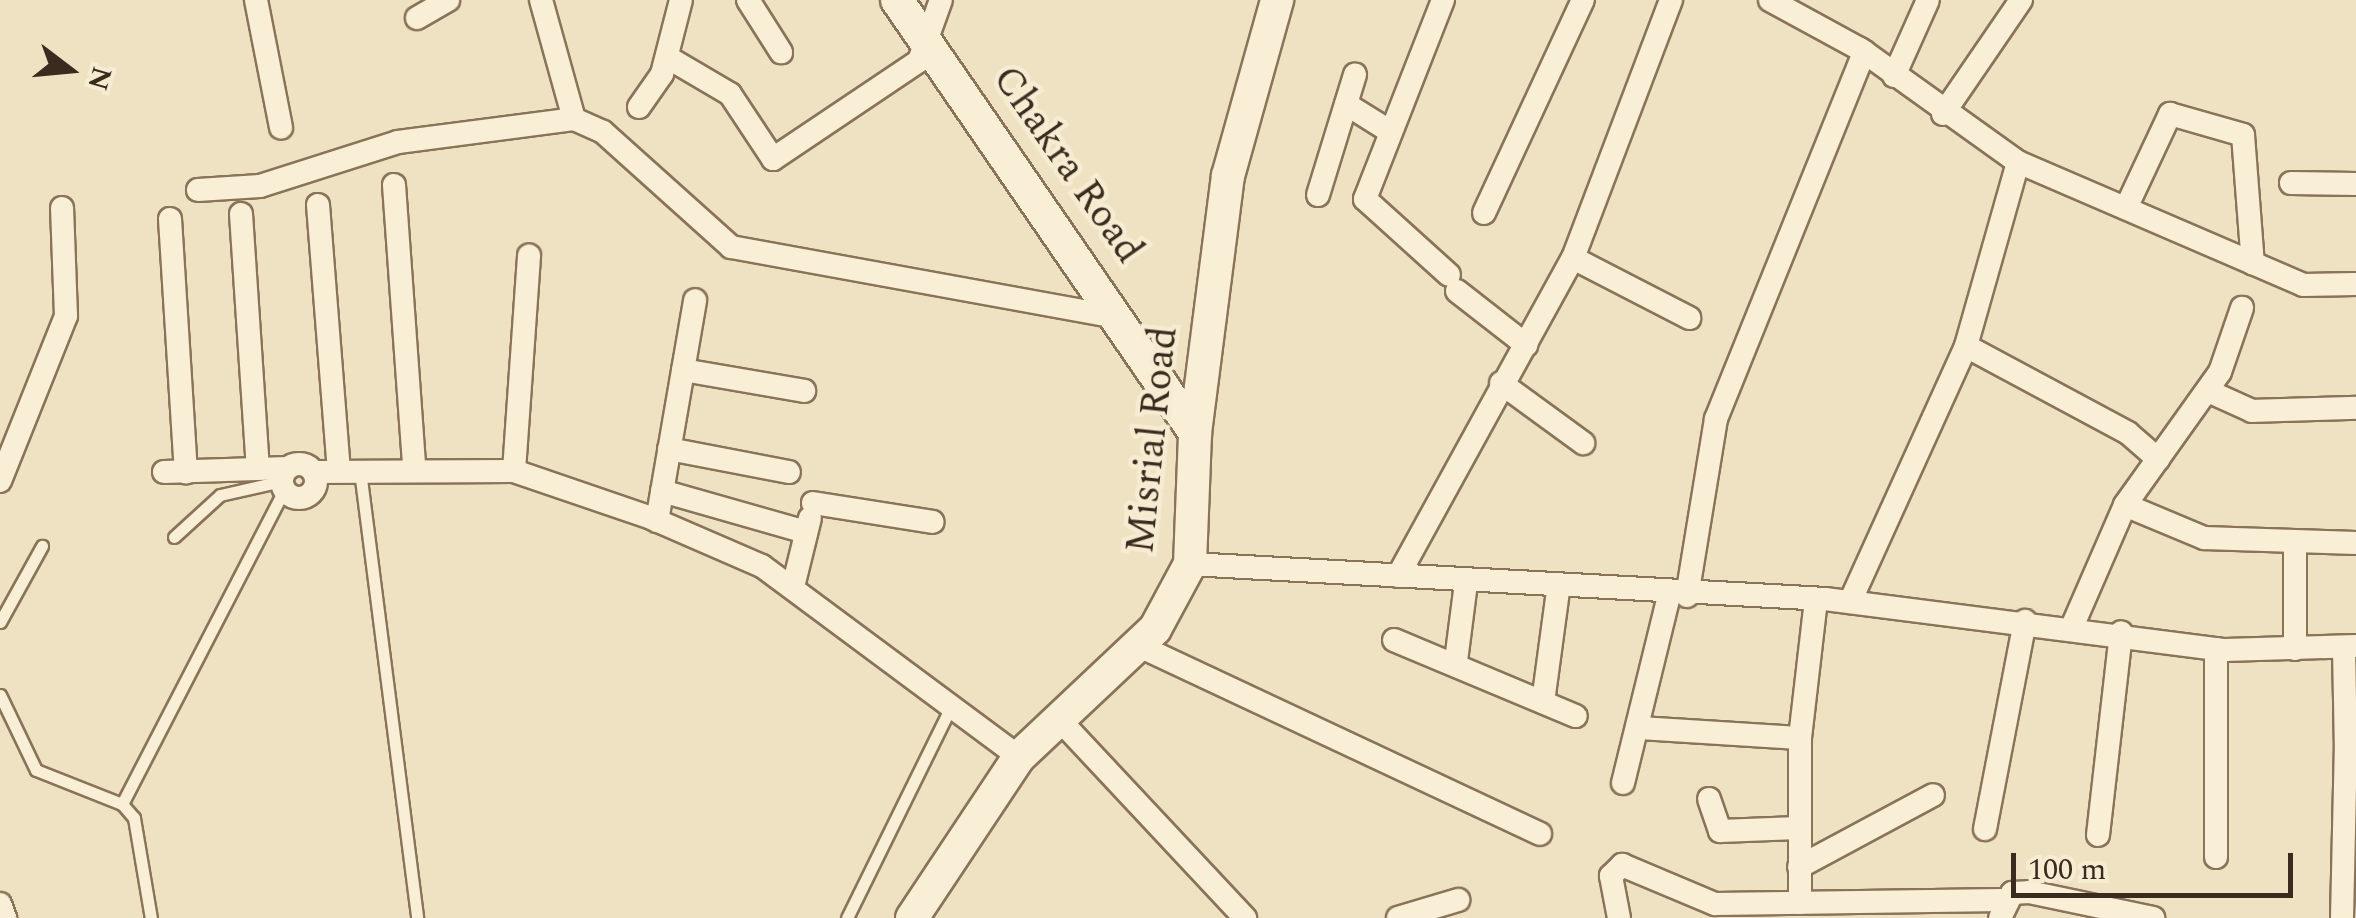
<!DOCTYPE html>
<html>
<head>
<meta charset="utf-8">
<style>
	body { margin:0 }
	#map { position:relative; width:2356px; height:918px; overflow:hidden; background:#efe2c3; font-family:Spectral,serif }
	div>[style] { position:absolute }
	[style*='--x'] { left:calc(var(--x)*1px); top:calc(var(--y)*1px); width:calc(var(--w)*1px); rotate:calc(var(--a)*1deg) }
	.roads { filter:drop-shadow(2px 0 #897359) drop-shadow(-2px 0 #897359) drop-shadow(0 2px #897359) drop-shadow(0 -2px #897359) }
	.service>* { height:11px; margin:-5.5px; padding:0 5.5px; transform-origin:5.5px; border-radius:5.5px; background:#f9efd6 }
	.minor>* { height:22px; margin:-11px; padding:0 11px; transform-origin:11px; border-radius:11px; background:#f9efd6 }
	.minor>.ring { margin:-11px; padding:0; box-sizing:content-box; background:none; border:22px solid #f9efd6; border-radius:50% }
	.secondary>* { height:32px; margin:-16px; padding:0 16px; transform-origin:16px; border-radius:16px; background:#f9efd6 }
	span { translate:-50% -50%; white-space:nowrap; text-align:center; line-height:1.15; -webkit-text-stroke:9px #f6ecd2; paint-order:stroke }
	.street-label { font-size:40px; color:#392b1e }
	.north { position:absolute; left:20px; top:20px; width:100px; height:100px; -webkit-text-stroke:8px #f6ecd2; paint-order:stroke; rotate:106deg; font-size:28px; font-weight:700; line-height:40px; text-align:center; color:#392b1e }
	.north::after { content:''; display:block; margin:auto; width:35px; height:45px; background:#392b1e; clip-path:polygon(50% 0,100% 100%,50% 72%,0 100%) }
	.scale { position:absolute; left:2011px; top:853px; width:282px; height:45px; box-sizing:border-box; border:5px solid #392b1e; border-top:0; padding-left:12px; font-size:30px; line-height:35px; white-space:nowrap; color:#392b1e; -webkit-text-stroke:8px #f6ecd2; paint-order:stroke }
</style>
</head>
<body>
<div id="map">
	<div class="roads">
		<div class="service">
			<i style="--x:360;--y:471;--w:451;--a:82.7"></i>
			<i style="--x:174;--y:537;--w:62;--a:-42.4"></i>
			<i style="--x:220;--y:495;--w:64;--a:-12.7"></i>
			<i style="--x:0;--y:622;--w:87;--a:-61.1"></i>
			<i style="--x:0;--y:695;--w:83;--a:64.4"></i>
			<i style="--x:36;--y:770;--w:92;--a:21.6"></i>
			<i style="--x:122;--y:804;--w:18;--a:49"></i>
			<i style="--x:134;--y:818;--w:101;--a:80.4"></i>
			<i style="--x:122;--y:804;--w:353;--a:-62.7"></i>
			<i style="--x:847;--y:918;--w:237;--a:-63.8"></i>
		</div>
		<div class="minor">
			<i style="--x:256;--y:0;--w:130;--a:78.9"></i>
			<i style="--x:541;--y:0;--w:123;--a:74.5"></i>
			<i style="--x:748;--y:0;--w:62;--a:57.6"></i>
			<i style="--x:1443;--y:0;--w:214;--a:111.4"></i>
			<i style="--x:1365;--y:199;--w:113;--a:42.1"></i>
			<i style="--x:1770;--y:0;--w:102;--a:28.6"></i>
			<i style="--x:1860;--y:49;--w:194;--a:35.6"></i>
			<i style="--x:2018;--y:162;--w:310;--a:23.3"></i>
			<i style="--x:2303;--y:285;--w:53;--a:-1.1"></i>
			<i style="--x:417;--y:18;--w:36;--a:-30"></i>
			<i style="--x:667;--y:57;--w:73;--a:30.4"></i>
			<i style="--x:730;--y:94;--w:78;--a:56.5"></i>
			<i style="--x:773;--y:159;--w:176;--a:-33.9"></i>
			<i style="--x:919;--y:61;--w:65;--a:-70.2"></i>
			<i style="--x:1894;--y:76;--w:83;--a:-65.9"></i>
			<i style="--x:1346;--y:104;--w:47;--a:32"></i>
			<i style="--x:639;--y:107;--w:40;--a:-55.1"></i>
			<i style="--x:662;--y:74;--w:76;--a:-75.6"></i>
			<i style="--x:1943;--y:114;--w:138;--a:-55.6"></i>
			<i style="--x:2291;--y:183;--w:65;--a:0.9"></i>
			<i style="--x:394;--y:185;--w:281;--a:85.9"></i>
			<i style="--x:198;--y:190;--w:62;--a:-3.7"></i>
			<i style="--x:260;--y:186;--w:145;--a:-17.7"></i>
			<i style="--x:398;--y:142;--w:177;--a:-7.4"></i>
			<i style="--x:574;--y:119;--w:32;--a:24"></i>
			<i style="--x:603;--y:132;--w:172;--a:41.9"></i>
			<i style="--x:731;--y:247;--w:393;--a:10.3"></i>
			<i style="--x:1318;--y:195;--w:126;--a:-72.9"></i>
			<i style="--x:318;--y:205;--w:267;--a:85.5"></i>
			<i style="--x:2126;--y:208;--w:104;--a:-64.9"></i>
			<i style="--x:2170;--y:114;--w:76;--a:16"></i>
			<i style="--x:2243;--y:135;--w:129;--a:85.6"></i>
			<i style="--x:1484;--y:213;--w:235;--a:-65.1"></i>
			<i style="--x:241;--y:214;--w:255;--a:86.2"></i>
			<i style="--x:170;--y:219;--w:254;--a:86.4"></i>
			<i style="--x:1573;--y:258;--w:131;--a:27.3"></i>
			<i style="--x:1457;--y:291;--w:88;--a:38"></i>
			<i style="--x:1966;--y:346;--w:184;--a:28.2"></i>
			<i style="--x:2128;--y:433;--w:40;--a:41"></i>
			<i style="--x:683;--y:370;--w:123;--a:9.8"></i>
			<i style="--x:1501;--y:383;--w:102;--a:36.2"></i>
			<i style="--x:2208;--y:391;--w:48;--a:24.4"></i>
			<i style="--x:2252;--y:411;--w:104;--a:-1.7"></i>
			<i style="--x:669;--y:449;--w:122;--a:10.9"></i>
			<i class="ring" style="left:282px;top:464px;width:12px;height:12px"></i>
			<i style="--x:514;--y:471;--w:216;--a:-86"></i>
			<i style="--x:164;--y:472;--w:124;--a:-1.8"></i>
			<i style="--x:316;--y:472;--w:198;--a:-0.3"></i>
			<i style="--x:514;--y:471;--w:145;--a:18.9"></i>
			<i style="--x:651;--y:518;--w:121;--a:23.4"></i>
			<i style="--x:762;--y:566;--w:320;--a:36.6"></i>
			<i style="--x:0;--y:481;--w:178;--a:-68.2"></i>
			<i style="--x:66;--y:316;--w:108;--a:-92.1"></i>
			<i style="--x:662;--y:491;--w:150;--a:15.9"></i>
			<i style="--x:813;--y:503;--w:121;--a:9"></i>
			<i style="--x:2125;--y:505;--w:86;--a:22.7"></i>
			<i style="--x:2204;--y:538;--w:152;--a:1.9"></i>
			<i style="--x:657;--y:521;--w:224;--a:-80.2"></i>
			<i style="--x:1190;--y:564;--w:636;--a:3.15"></i>
			<i style="--x:1825;--y:599;--w:403;--a:7.3"></i>
			<i style="--x:2225;--y:650;--w:131;--a:-1.7"></i>
			<i style="--x:1398;--y:576;--w:363;--a:-61.2"></i>
			<i style="--x:1573;--y:258;--w:276;--a:-69.2"></i>
			<i style="--x:793;--y:587;--w:71;--a:-76.2"></i>
			<i style="--x:1687;--y:596;--w:179;--a:-80.7"></i>
			<i style="--x:1716;--y:419;--w:396;--a:-68"></i>
			<i style="--x:1850;--y:602;--w:281;--a:-65.6"></i>
			<i style="--x:1966;--y:346;--w:191;--a:-74.2"></i>
			<i style="--x:2072;--y:627;--w:133;--a:-66.5"></i>
			<i style="--x:2125;--y:505;--w:163;--a:-54.5"></i>
			<i style="--x:2220;--y:372;--w:68;--a:-71"></i>
			<i style="--x:1394;--y:640;--w:197;--a:22.7"></i>
			<i style="--x:1137;--y:645;--w:445;--a:25.1"></i>
			<i style="--x:2344;--y:648;--w:100;--a:88.9"></i>
			<i style="--x:2216;--y:649;--w:208;--a:90"></i>
			<i style="--x:2295;--y:649;--w:105;--a:-90"></i>
			<i style="--x:1456;--y:661;--w:79;--a:-82.7"></i>
			<i style="--x:1543;--y:702;--w:112;--a:-82.3"></i>
			<i style="--x:1056;--y:716;--w:277;--a:46.9"></i>
			<i style="--x:1639;--y:728;--w:161;--a:3.6"></i>
			<i style="--x:1623;--y:783;--w:193;--a:-76.2"></i>
			<i style="--x:1709;--y:799;--w:34;--a:71"></i>
			<i style="--x:1720;--y:831;--w:78;--a:-2.2"></i>
			<i style="--x:1985;--y:829;--w:212;--a:-79.1"></i>
			<i style="--x:2098;--y:835;--w:204;--a:-83.5"></i>
			<i style="--x:1799;--y:867;--w:152;--a:-28.2"></i>
			<i style="--x:1800;--y:903;--w:165;--a:-90"></i>
			<i style="--x:1800;--y:738;--w:140;--a:-83.4"></i>
			<i style="--x:0;--y:904;--w:15;--a:70"></i>
			<i style="--x:1398;--y:918;--w:63;--a:-16.7"></i>
			<i style="--x:1619;--y:918;--w:43;--a:-100.8"></i>
			<i style="--x:1611;--y:876;--w:16;--a:-45"></i>
			<i style="--x:1622;--y:865;--w:101;--a:22.8"></i>
			<i style="--x:1715;--y:904;--w:288;--a:-0.8"></i>
			<i style="--x:2000;--y:918;--w:28;--a:-64"></i>
			<i style="--x:2012;--y:893;--w:17;--a:-3"></i>
			<i style="--x:2029;--y:892;--w:127;--a:11.8"></i>
			<i style="--x:2342;--y:918;--w:170;--a:-88.7"></i>
			<i style="--x:2346;--y:748;--w:10;--a:-6"></i>
		</div>
		<div class="secondary">
			<i style="--x:897;--y:0;--w:526;--a:55.46"></i>
			<i style="--x:912;--y:918;--w:193;--a:-56.4"></i>
			<i style="--x:1019;--y:757;--w:187;--a:-43.3"></i>
			<i style="--x:1155;--y:629;--w:74;--a:-61.7"></i>
			<i style="--x:1190;--y:564;--w:131;--a:-87.8"></i>
			<i style="--x:1195;--y:433;--w:259;--a:-82.7"></i>
			<i style="--x:1228;--y:176;--w:183;--a:-74.4"></i>
		</div>
	</div>
	<div class="street-label">
		<span style="left:1067px;top:165px;rotate:55deg">Chakra Road</span>
		<span style="left:1153px;top:440px;rotate:-84deg">Misrial Road</span>
	</div>
	<div class="north">N</div>
	<div class="scale">100 m</div>
</div>
</body>
</html>
